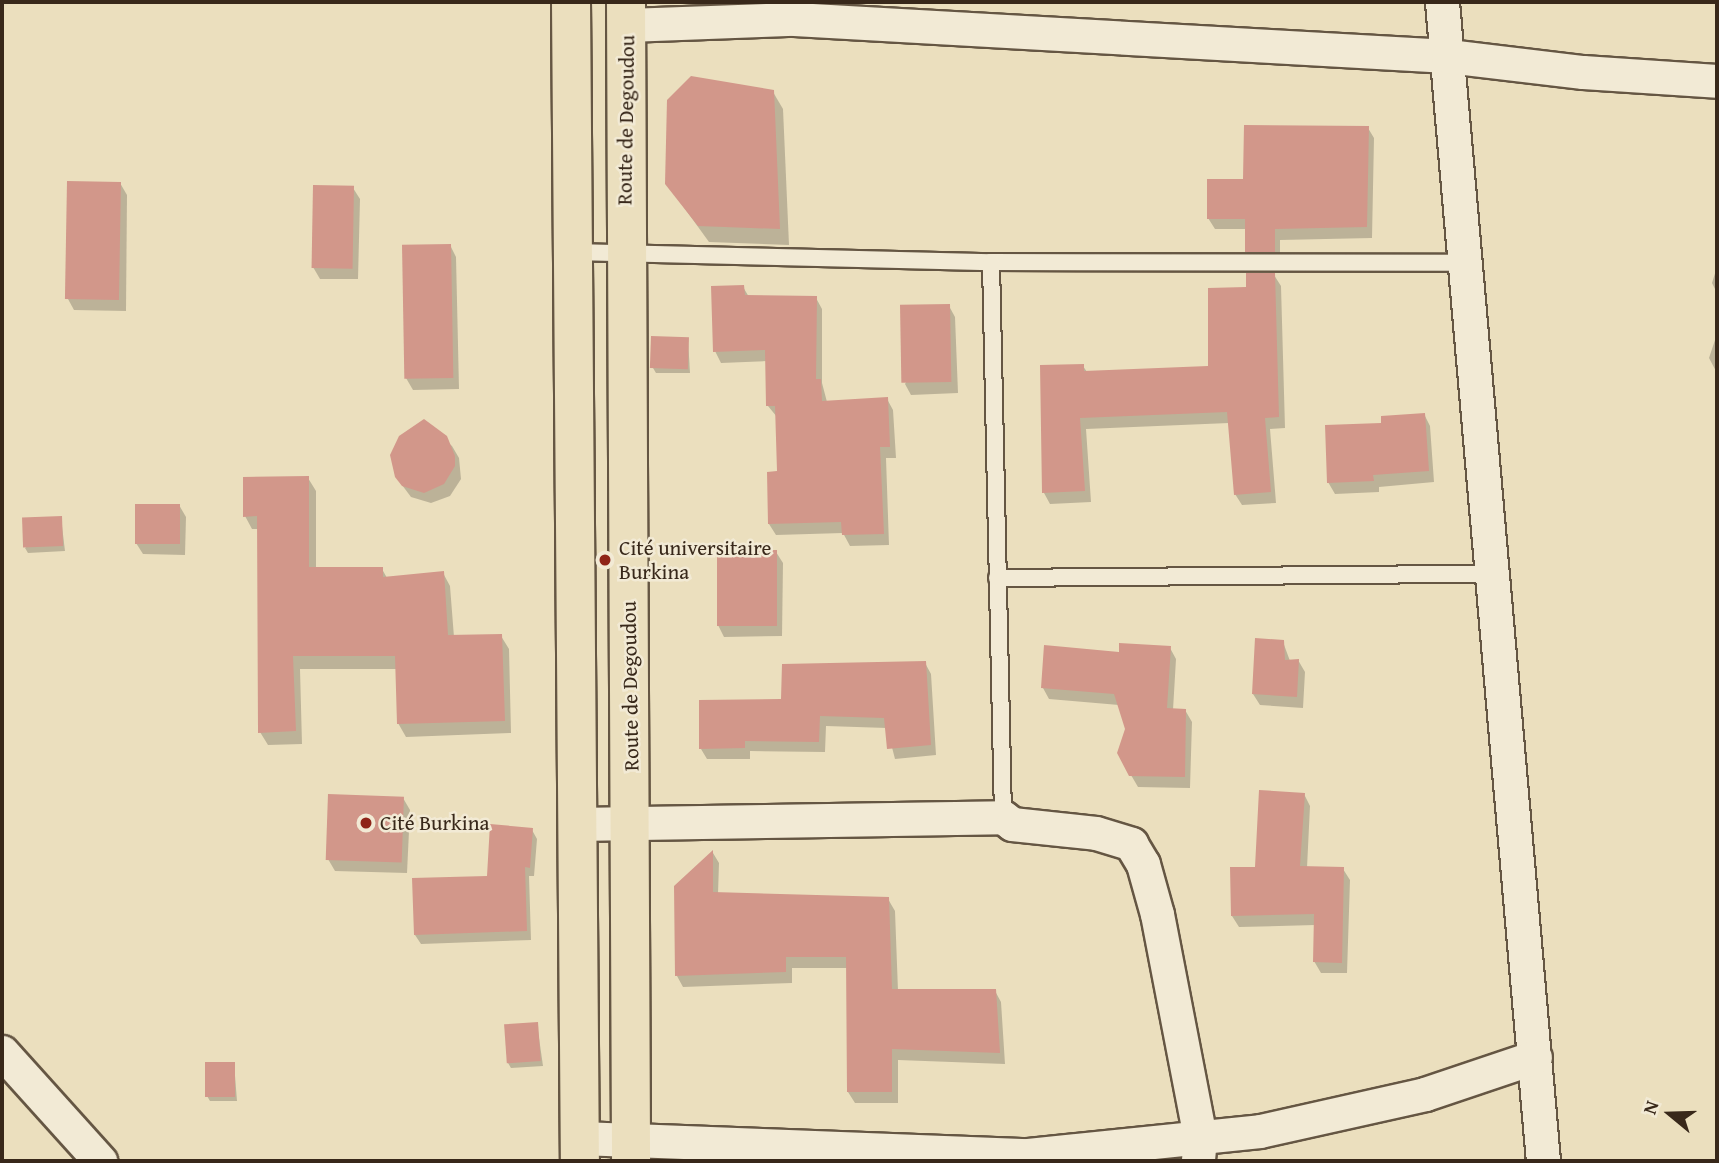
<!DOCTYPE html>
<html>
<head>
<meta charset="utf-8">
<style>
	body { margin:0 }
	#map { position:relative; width:1719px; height:1163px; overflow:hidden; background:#ebdfbe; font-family:"Gentium Book Plus",serif }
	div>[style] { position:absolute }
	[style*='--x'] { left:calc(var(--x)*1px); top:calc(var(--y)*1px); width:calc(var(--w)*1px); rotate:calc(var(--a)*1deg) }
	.shadow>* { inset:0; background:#0003 }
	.building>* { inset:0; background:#d2978a; transform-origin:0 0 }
	.roads { filter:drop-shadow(2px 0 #655643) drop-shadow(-2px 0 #655643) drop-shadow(0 2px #655643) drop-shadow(0 -2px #655643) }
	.service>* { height:16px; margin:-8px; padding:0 8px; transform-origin:8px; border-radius:8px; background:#f2ead5 }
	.minor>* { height:33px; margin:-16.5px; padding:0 16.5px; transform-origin:16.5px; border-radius:16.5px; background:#f2ead5 }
	.primary>* { height:38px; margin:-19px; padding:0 19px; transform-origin:19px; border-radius:19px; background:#ebdfbe }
	.dots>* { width:19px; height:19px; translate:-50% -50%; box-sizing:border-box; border:4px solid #f2ead5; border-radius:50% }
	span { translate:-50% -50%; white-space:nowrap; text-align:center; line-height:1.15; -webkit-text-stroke:5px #f2ead5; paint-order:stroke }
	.street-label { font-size:21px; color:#38281a }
	.poi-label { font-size:21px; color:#38281a }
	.left { translate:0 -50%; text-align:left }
	.frame { position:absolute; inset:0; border:4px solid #38281a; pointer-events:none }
	.north { position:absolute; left:1635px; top:1079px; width:70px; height:70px; -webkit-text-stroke:5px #f2ead5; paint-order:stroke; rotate:289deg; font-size:19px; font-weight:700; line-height:28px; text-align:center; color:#38281a }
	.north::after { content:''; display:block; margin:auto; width:24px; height:32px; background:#38281a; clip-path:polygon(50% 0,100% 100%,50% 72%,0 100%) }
</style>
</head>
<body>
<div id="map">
	<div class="shadow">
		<i style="clip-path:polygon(773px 92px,783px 109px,789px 245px,709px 242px,667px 184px)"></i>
		<i style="clip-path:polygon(1368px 128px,1374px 138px,1372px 238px,1280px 240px,1280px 262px,1253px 262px,1247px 252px,1247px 229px,1215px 229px,1208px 218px,1245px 181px)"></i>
		<i style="clip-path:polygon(120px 183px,127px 195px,126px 311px,74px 310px,68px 299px)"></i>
		<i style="clip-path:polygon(353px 188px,360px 199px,358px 279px,320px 279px,313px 267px)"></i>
		<i style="clip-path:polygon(450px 245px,456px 257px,459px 389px,413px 390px,406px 378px)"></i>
		<i style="clip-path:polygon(1717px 267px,1717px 293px,1712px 283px)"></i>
		<i style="clip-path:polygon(1274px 275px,1281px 286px,1285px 428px,1270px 429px,1276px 503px,1242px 505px,1235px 494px,1229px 423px,1086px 429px,1091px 502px,1050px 504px,1044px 493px,1041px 367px,1083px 366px,1087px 372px,1210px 368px,1248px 289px)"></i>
		<i style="clip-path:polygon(743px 287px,749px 297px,816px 298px,822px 309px,822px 383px,827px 402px,887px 399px,893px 410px,896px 458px,886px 458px,889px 545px,850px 546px,843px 533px,776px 535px,769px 524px,778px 473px,777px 417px,768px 406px,767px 361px,721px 363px,715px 351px)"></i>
		<i style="clip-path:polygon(949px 306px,955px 317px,958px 393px,911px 395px,905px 384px)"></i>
		<i style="clip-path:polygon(1717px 334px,1717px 373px,1709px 358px)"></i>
		<i style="clip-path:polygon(688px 339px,690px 373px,656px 373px,653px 368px)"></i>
		<i style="clip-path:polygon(1424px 414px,1430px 426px,1434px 482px,1379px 487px,1379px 492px,1335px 494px,1328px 482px,1383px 425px)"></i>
		<i style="clip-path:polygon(423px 421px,452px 446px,459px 458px,461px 479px,450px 496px,431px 503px,411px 497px,396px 477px)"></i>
		<i style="clip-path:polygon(308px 478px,316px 491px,316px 569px,382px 569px,387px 578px,443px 573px,450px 586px,454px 637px,501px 636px,509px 649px,511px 733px,406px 737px,398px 723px,397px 669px,300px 669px,302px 744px,268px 745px,260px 732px,259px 529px,252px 529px,245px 516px)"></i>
		<i style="clip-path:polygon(179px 505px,186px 517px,185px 555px,143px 554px,136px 543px)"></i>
		<i style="clip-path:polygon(61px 518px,65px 551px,28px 553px,25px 548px)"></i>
		<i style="clip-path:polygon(776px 552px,783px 563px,782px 636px,724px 637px,718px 625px)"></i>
		<i style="clip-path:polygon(1283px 642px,1290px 661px,1298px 660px,1305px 672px,1303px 708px,1260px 705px,1253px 694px)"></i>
		<i style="clip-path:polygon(1170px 648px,1176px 659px,1173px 710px,1185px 710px,1192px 722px,1190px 788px,1138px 787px,1131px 775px,1127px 729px,1119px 705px,1049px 699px,1043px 688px,1120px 653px)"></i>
		<i style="clip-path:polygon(925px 663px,931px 674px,936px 755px,895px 759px,887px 728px,826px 726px,825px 752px,750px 751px,750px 759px,707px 759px,701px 749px,782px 700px)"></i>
		<i style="clip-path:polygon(1304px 794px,1310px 806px,1307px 868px,1343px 869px,1350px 880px,1347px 973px,1321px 973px,1314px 961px,1315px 925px,1239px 927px,1232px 916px)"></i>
		<i style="clip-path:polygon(403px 798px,410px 810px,407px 873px,335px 871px,328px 859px)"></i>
		<i style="clip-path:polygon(532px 830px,537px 839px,534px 876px,529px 876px,531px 940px,421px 944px,415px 935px,488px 877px)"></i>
		<i style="clip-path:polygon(713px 853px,719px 863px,718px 894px,888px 899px,895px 911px,898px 991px,995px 991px,1001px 1002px,1005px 1064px,898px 1060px,898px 1103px,855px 1103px,848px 1092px,848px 968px,792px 968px,792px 983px,683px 987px,677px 976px)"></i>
		<i style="clip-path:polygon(537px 1024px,543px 1066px,511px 1068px,508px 1063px)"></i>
		<i style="clip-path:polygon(234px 1063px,237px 1101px,210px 1101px,207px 1096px)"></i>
	</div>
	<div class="building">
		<i style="clip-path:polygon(691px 76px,774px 90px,780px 229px,698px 226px,665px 184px,667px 100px)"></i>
		<i style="clip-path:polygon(1244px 125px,1369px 126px,1367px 227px,1275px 229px,1275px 252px,1245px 252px,1245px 219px,1207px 219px,1207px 179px,1243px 179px)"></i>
		<i style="left:67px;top:181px;width:54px;height:118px;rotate:1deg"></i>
		<i style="left:313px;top:185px;width:41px;height:83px;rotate:1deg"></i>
		<i style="left:451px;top:244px;width:134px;height:49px;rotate:89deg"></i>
		<i style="clip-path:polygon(1246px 273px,1275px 273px,1279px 417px,1265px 418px,1271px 492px,1234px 495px,1227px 412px,1080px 418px,1085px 491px,1042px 493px,1040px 365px,1084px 364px,1084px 371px,1208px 366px,1208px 288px,1246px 287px)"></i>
		<i style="clip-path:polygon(744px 285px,745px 295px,817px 296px,816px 379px,821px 379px,822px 401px,888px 397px,890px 447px,880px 447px,884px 534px,842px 535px,841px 522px,768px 524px,767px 472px,777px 471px,775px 406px,766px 406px,765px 350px,713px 352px,711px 286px)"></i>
		<i style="left:950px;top:304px;width:78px;height:50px;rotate:89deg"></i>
		<i style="left:651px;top:336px;width:38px;height:32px;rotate:2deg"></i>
		<i style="clip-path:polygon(1425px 413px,1429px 471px,1373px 475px,1374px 481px,1327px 483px,1325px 425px,1381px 423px,1381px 416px)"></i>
		<i style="clip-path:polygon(424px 419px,447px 436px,455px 456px,455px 466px,444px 484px,424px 493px,402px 486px,395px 477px,390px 455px,399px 436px)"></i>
		<i style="clip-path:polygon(309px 476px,309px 567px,383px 567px,383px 577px,444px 571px,448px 635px,502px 634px,505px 721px,397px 724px,395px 656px,293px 656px,296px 731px,258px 733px,257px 516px,243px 517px,243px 477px)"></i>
		<i style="left:135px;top:504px;width:45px;height:40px"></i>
		<i style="left:62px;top:516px;width:30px;height:40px;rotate:88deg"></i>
		<i style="left:717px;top:550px;width:60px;height:76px"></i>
		<i style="clip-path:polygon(1255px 638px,1284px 640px,1285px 660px,1299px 659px,1297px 697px,1252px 694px)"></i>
		<i style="clip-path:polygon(1119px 643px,1171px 646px,1167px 708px,1186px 709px,1185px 777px,1129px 776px,1117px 753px,1125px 729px,1114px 694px,1041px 688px,1044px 645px,1119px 652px)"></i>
		<i style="clip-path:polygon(926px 661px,931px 745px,887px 749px,884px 718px,820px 716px,819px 742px,745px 741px,745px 748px,699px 749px,699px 700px,781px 699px,782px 664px)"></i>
		<i style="clip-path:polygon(1259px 790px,1305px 793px,1300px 866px,1344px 867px,1342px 963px,1313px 962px,1314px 914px,1231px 916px,1230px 867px,1255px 867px)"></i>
		<i style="left:328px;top:794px;width:76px;height:66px;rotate:2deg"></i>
		<i style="clip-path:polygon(490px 824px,533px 828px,530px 868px,525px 867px,527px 931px,414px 935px,412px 878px,487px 876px)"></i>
		<i style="clip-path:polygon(713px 850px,713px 892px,889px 897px,892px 989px,996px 989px,1000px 1053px,892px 1049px,892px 1092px,847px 1092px,846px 957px,786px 957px,786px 972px,675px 976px,674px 886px)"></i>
		<i style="left:538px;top:1022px;width:39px;height:34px;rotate:86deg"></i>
		<i style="left:205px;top:1062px;width:30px;height:35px"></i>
	</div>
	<div class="roads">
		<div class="service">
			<i style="--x:573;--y:252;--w:418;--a:1.4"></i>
			<i style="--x:991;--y:262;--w:475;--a:0.1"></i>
			<i style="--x:991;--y:262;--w:555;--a:88.76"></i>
			<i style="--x:997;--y:578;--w:497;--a:-0.5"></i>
		</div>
		<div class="minor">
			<i style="--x:1442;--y:2;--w:1163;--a:85.02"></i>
			<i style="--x:627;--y:25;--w:167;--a:-2.1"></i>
			<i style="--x:794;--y:19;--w:655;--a:3.24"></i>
			<i style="--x:1448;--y:56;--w:136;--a:6.8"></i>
			<i style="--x:1583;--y:72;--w:134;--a:3.8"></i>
			<i style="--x:575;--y:824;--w:428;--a:-0.9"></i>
			<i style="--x:1003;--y:817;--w:11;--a:38"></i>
			<i style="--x:1012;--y:824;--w:84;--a:6.1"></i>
			<i style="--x:1096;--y:833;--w:37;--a:17"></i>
			<i style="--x:1131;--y:844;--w:23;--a:59"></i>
			<i style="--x:1143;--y:864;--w:52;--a:74.4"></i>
			<i style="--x:1157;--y:914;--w:227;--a:79.1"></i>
			<i style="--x:1200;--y:1137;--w:24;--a:95"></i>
			<i style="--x:2;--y:1052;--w:147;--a:48"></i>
			<i style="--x:580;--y:1138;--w:448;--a:2.2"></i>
			<i style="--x:1028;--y:1155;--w:233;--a:-5.9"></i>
			<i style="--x:1260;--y:1131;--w:169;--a:-12.6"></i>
			<i style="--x:1425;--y:1094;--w:116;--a:-18.6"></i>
		</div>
		<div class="primary">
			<i style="--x:571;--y:2;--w:1159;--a:89.56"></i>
			<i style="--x:626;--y:2;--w:1159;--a:89.75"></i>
		</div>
	</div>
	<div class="dots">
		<i style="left:605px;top:560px;background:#8f2418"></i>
		<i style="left:366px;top:823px;background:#8f2418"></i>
	</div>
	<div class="street-label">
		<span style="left:626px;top:120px;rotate:-89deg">Route de Degoudou</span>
		<span style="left:630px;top:686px;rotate:-91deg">Route de Degoudou</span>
	</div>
	<div class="poi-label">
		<span class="left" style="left:619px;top:560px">Cité universitaire<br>Burkina</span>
		<span class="left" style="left:380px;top:823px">Cité Burkina</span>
	</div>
	<div class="frame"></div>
	<div class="north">N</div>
</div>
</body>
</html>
